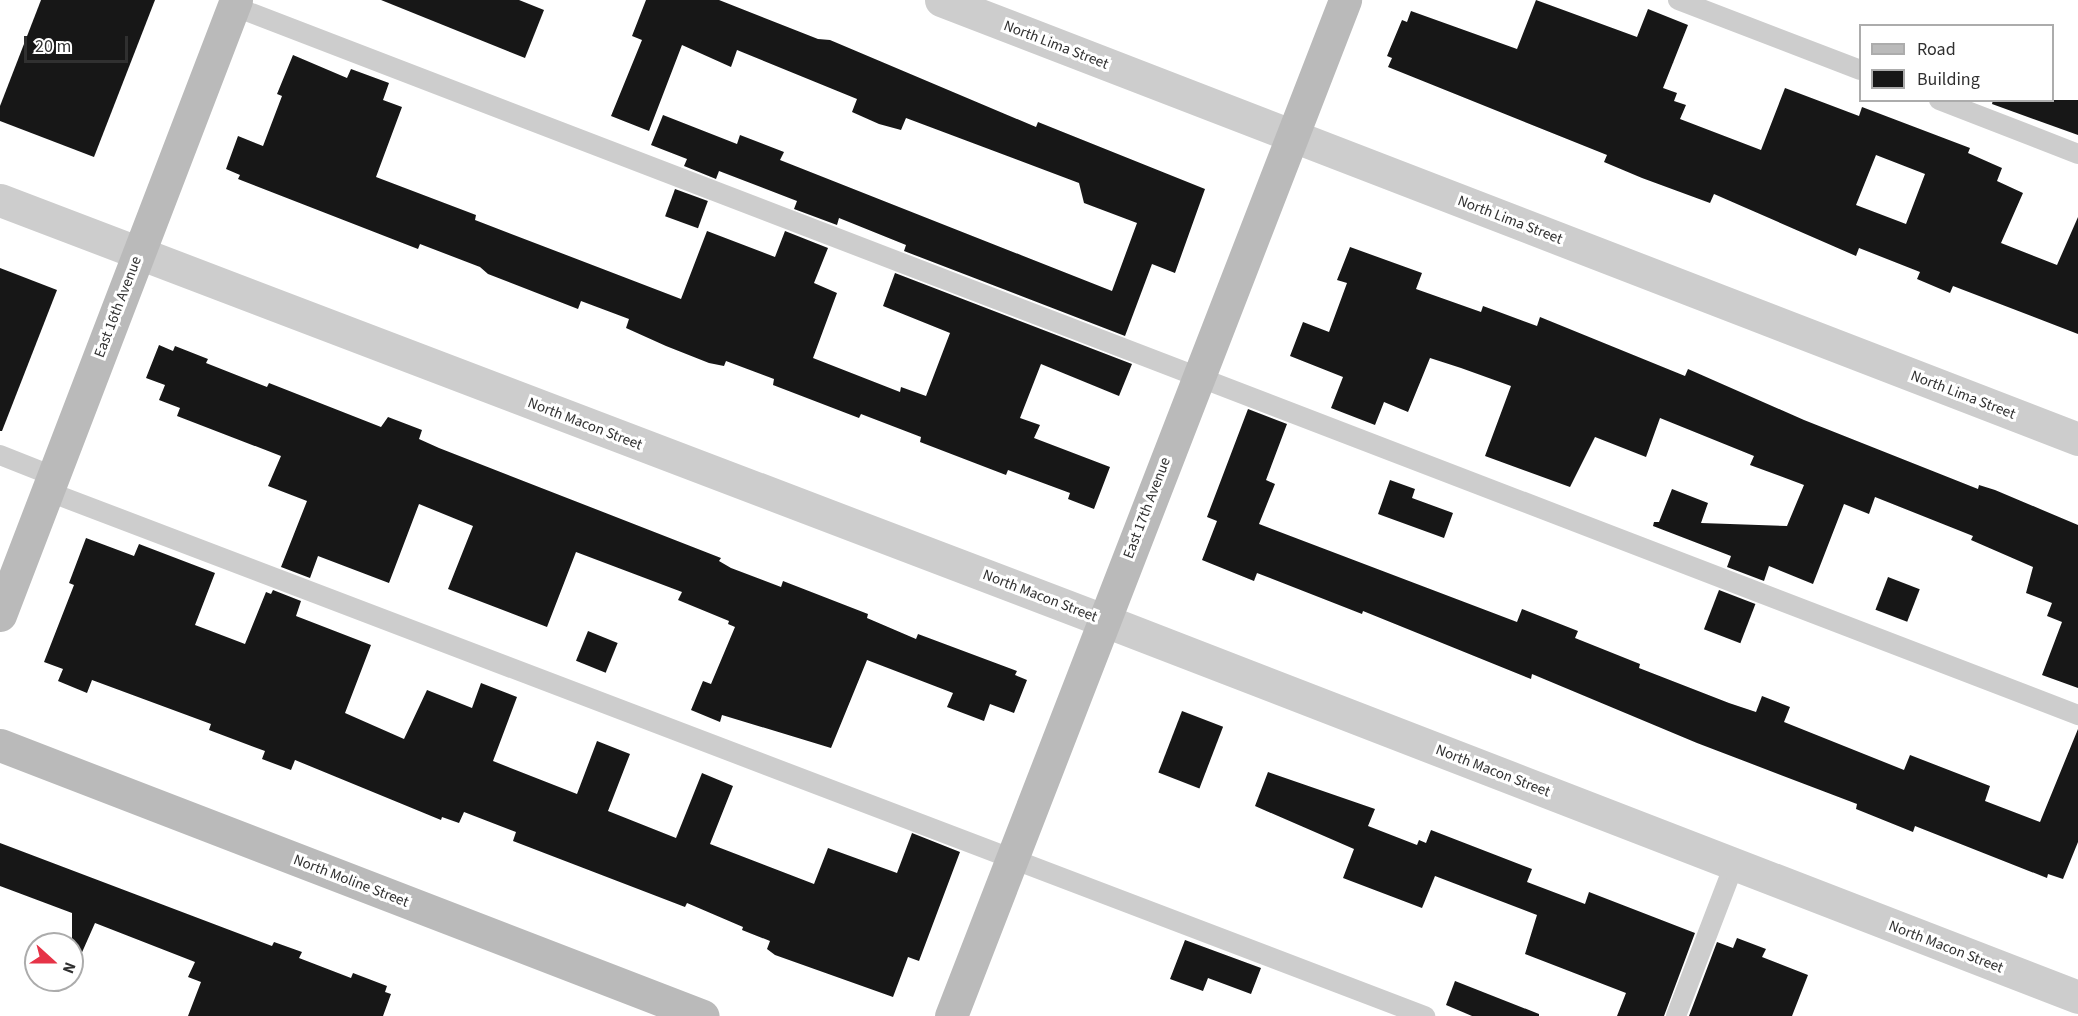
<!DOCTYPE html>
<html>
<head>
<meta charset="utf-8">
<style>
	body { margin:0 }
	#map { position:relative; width:2078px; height:1016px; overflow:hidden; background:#fff; font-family:"Source Sans 3",sans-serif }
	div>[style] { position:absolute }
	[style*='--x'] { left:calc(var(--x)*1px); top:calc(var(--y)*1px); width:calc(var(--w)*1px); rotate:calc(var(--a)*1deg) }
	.building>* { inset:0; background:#171717; transform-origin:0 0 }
	.lane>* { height:20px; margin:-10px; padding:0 10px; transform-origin:10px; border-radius:10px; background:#cdcdcd }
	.street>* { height:33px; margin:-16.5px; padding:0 16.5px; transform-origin:16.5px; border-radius:16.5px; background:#cdcdcd }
	.secondary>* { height:33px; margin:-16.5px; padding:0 16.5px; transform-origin:16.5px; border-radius:16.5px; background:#bababa }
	span { translate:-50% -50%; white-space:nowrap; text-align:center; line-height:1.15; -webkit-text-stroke:6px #fff; paint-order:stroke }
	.street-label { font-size:15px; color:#303030 }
	.legend { position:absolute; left:1859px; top:24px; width:195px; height:78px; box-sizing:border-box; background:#fff; border:2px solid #acacac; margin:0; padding:8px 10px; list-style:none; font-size:18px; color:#303030 }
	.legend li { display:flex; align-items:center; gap:12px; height:30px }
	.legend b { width:30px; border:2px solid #acacac }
	.north { position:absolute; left:24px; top:932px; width:60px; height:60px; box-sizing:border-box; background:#fff; border:2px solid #acacac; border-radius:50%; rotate:111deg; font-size:16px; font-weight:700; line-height:24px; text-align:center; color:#303030 }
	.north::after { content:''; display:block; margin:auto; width:21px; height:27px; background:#e63347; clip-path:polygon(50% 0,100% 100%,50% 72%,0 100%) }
	.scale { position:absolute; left:24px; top:36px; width:104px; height:27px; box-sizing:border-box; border:3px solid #303030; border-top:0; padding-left:8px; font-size:18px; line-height:21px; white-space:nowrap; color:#303030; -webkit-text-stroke:4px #fff; paint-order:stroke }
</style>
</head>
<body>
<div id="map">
	<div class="building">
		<i style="clip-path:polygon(41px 0,155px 0,94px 157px,0 121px,0 106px)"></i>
		<i style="clip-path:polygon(381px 0,519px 0,544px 10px,525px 58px)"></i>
		<i style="clip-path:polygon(646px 0,719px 0,818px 39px,830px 40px,1036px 127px,1038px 122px,1205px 189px,1175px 273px,1152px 264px,1125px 336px,904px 251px,906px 245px,839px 218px,837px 225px,794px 209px,797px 201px,719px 171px,716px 179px,684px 166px,687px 159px,651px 145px,663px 115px,737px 144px,740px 135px,784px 152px,780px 160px,1112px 291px,1137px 223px,1084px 203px,1079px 183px,906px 118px,901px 130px,879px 124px,852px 112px,857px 99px,737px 50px,731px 67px,682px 45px,649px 131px,611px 116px,642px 40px,632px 36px)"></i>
		<i style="clip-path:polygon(evenodd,1536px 0,1637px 37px,1648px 9px,1688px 25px,1663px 88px,1677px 93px,1674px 101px,1686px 105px,1680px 119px,1761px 150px,1785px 88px,1859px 116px,1862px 107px,1970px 148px,1968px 153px,2002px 168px,1997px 181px,2023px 193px,2001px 243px,2057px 265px,2078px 217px,2078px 334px,1953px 286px,1950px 293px,1917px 279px,1920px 272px,1859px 248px,1856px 256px,1714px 194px,1710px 203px,1642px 178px,1604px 162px,1607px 155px,1388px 67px,1392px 58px,1387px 56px,1402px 20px,1407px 22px,1411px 11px,1517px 49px,1536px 0,1876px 155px,1925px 174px,1906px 224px,1856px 205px,1876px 155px)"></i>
		<i style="clip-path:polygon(293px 55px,347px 78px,351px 69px,389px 83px,383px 100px,402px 107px,376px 177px,476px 215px,475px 220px,681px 299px,707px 231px,775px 257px,785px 231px,828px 248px,814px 283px,837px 293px,813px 358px,900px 392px,901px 387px,926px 396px,950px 333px,883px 306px,895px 273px,1132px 364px,1119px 396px,1041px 364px,1020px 418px,1040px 425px,1034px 438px,1110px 467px,1094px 509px,1068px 499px,1070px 493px,1008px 470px,1006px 475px,920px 442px,921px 437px,861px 414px,859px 418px,773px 385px,774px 379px,726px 361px,724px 366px,709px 363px,666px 346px,626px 328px,629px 319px,581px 301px,578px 309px,488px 274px,480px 267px,420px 244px,418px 249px,238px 179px,240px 175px,226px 169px,238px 136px,263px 146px,282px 96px,277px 94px)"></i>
		<i style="clip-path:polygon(1993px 100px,2078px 100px,2078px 135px,1992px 104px)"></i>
		<i style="left:675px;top:189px;width:35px;height:29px;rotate:20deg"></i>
		<i style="clip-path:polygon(1350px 247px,1422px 273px,1416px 289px,1481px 312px,1483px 306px,1537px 326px,1540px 317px,1685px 376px,1688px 369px,1804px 420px,1978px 489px,1979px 485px,1995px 490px,2078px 525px,2078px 688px,2042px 675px,2062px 622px,2047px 616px,2052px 603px,2026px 593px,2033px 567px,1971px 540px,1973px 536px,1875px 497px,1869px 514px,1844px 504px,1813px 584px,1769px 566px,1764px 581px,1727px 567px,1731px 556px,1653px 526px,1654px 522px,1659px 522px,1672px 489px,1708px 503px,1701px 523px,1787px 526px,1804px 485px,1750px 465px,1754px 456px,1660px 418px,1646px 457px,1595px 437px,1570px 487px,1485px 456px,1511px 386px,1461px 368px,1430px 358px,1408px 412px,1384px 402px,1375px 425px,1331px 408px,1343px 377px,1290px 356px,1303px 322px,1329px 332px,1347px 283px,1337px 280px)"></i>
		<i style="clip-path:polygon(0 268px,57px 290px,2px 431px,0 431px)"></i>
		<i style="clip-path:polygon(159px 345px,173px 351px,175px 346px,208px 359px,206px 363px,267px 387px,269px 383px,381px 427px,388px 417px,422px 430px,419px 439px,439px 448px,721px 558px,719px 561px,731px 568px,781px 587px,783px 581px,868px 614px,867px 618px,916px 639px,918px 634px,1017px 671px,1015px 675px,1027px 680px,1014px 713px,990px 704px,984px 721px,947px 707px,953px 693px,867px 660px,831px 748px,722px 715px,720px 722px,691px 710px,703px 681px,711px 684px,735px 627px,728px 624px,729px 621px,678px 600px,682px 592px,576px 552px,547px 627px,448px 589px,473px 526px,419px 504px,389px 583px,318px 556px,310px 578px,281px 567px,307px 501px,268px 486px,281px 456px,177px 416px,180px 408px,159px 400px,165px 385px,146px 378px)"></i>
		<i style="clip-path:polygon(1248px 409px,1287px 424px,1266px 480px,1275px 484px,1259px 524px,1517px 622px,1522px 609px,1578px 631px,1575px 638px,1640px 664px,1639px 668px,1729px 703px,1756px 712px,1762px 696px,1790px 707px,1784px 722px,1904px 770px,1910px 755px,1990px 786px,1985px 801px,2040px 822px,2078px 729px,2078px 842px,2063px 879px,2048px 874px,2047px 878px,1915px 826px,1913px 832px,1856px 809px,1857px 804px,1697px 743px,1532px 674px,1531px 679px,1363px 611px,1362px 614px,1257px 573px,1254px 581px,1202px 560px,1217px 521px,1207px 517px)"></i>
		<i style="clip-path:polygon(1390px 480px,1415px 489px,1412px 498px,1453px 513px,1444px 538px,1378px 514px)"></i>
		<i style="clip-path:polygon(86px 538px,134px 556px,139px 544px,215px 573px,195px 625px,245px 644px,266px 592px,271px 594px,273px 590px,301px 601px,296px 616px,371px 645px,345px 713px,404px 739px,427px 690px,472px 708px,481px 683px,517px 697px,493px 761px,577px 794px,597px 741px,630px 754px,608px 811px,676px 838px,702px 773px,733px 786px,710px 844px,814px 884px,828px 848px,897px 873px,912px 833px,960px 852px,919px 961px,908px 957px,893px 997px,775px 955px,767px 949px,770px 941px,742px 930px,743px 927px,687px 903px,685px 907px,513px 841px,516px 832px,464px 812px,459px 823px,442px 817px,441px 820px,295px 760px,291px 770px,262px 759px,265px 751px,209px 730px,211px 724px,92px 680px,87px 693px,58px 681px,63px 669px,44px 662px,74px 585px,69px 583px)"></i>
		<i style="left:1888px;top:577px;width:34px;height:35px;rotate:21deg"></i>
		<i style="left:1719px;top:590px;width:39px;height:42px;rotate:21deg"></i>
		<i style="left:588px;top:631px;width:32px;height:32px;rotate:22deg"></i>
		<i style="left:1182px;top:711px;width:44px;height:66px;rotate:21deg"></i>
		<i style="clip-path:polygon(1268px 772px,1375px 809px,1368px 826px,1417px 845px,1419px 840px,1426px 843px,1431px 830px,1532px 869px,1527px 882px,1585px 904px,1589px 892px,1695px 933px,1664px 1016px,1617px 1016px,1626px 993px,1525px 954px,1537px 915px,1435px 876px,1422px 908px,1343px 878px,1354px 849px,1255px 806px)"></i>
		<i style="clip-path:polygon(0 843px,272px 946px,274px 942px,302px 952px,299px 958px,351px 978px,353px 973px,387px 986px,385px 992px,391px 994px,383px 1016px,188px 1016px,201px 982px,188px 977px,195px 962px,95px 923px,72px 975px,72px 913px,0 886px)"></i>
		<i style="clip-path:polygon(1737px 938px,1766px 949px,1762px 957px,1808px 975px,1792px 1016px,1689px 1016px,1717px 942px,1733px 948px)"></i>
		<i style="clip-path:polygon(1185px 940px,1261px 968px,1251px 994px,1208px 978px,1203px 991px,1170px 979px)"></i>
		<i style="clip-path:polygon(1455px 981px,1539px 1014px,1539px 1016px,1472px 1016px,1446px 1005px)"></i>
	</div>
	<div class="lane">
		<i style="--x:1678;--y:0;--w:195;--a:21"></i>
		<i style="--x:233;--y:6;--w:1977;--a:21.02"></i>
		<i style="--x:1939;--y:100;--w:149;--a:21.2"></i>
		<i style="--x:0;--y:455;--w:57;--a:21.6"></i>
		<i style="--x:47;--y:491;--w:1475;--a:20.86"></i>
		<i style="--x:1676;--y:1016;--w:162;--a:-69"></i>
	</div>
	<div class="street">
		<i style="--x:941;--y:0;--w:1219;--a:21.11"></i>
		<i style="--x:0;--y:200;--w:1180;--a:20.85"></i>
		<i style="--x:1103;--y:620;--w:1045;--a:21.14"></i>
	</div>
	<div class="secondary">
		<i style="--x:0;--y:615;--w:659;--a:-69.01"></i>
		<i style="--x:0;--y:745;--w:753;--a:21.08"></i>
		<i style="--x:951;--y:1016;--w:1090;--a:-68.8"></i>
	</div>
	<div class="street-label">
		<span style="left:1056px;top:45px;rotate:21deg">North Lima Street</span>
		<span style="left:1510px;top:220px;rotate:21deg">North Lima Street</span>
		<span style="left:118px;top:307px;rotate:-69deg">East 16th Avenue</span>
		<span style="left:1963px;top:395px;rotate:21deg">North Lima Street</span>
		<span style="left:585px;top:424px;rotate:21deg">North Macon Street</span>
		<span style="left:1147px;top:508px;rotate:-69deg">East 17th Avenue</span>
		<span style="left:1040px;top:596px;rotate:21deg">North Macon Street</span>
		<span style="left:1493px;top:771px;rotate:21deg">North Macon Street</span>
		<span style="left:351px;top:881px;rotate:21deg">North Moline Street</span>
		<span style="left:1946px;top:947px;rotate:21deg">North Macon Street</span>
	</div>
	<ul class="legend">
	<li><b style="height:8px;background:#bababa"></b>Road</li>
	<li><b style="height:16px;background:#171717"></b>Building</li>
	</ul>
	<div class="north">N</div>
	<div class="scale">20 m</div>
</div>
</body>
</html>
